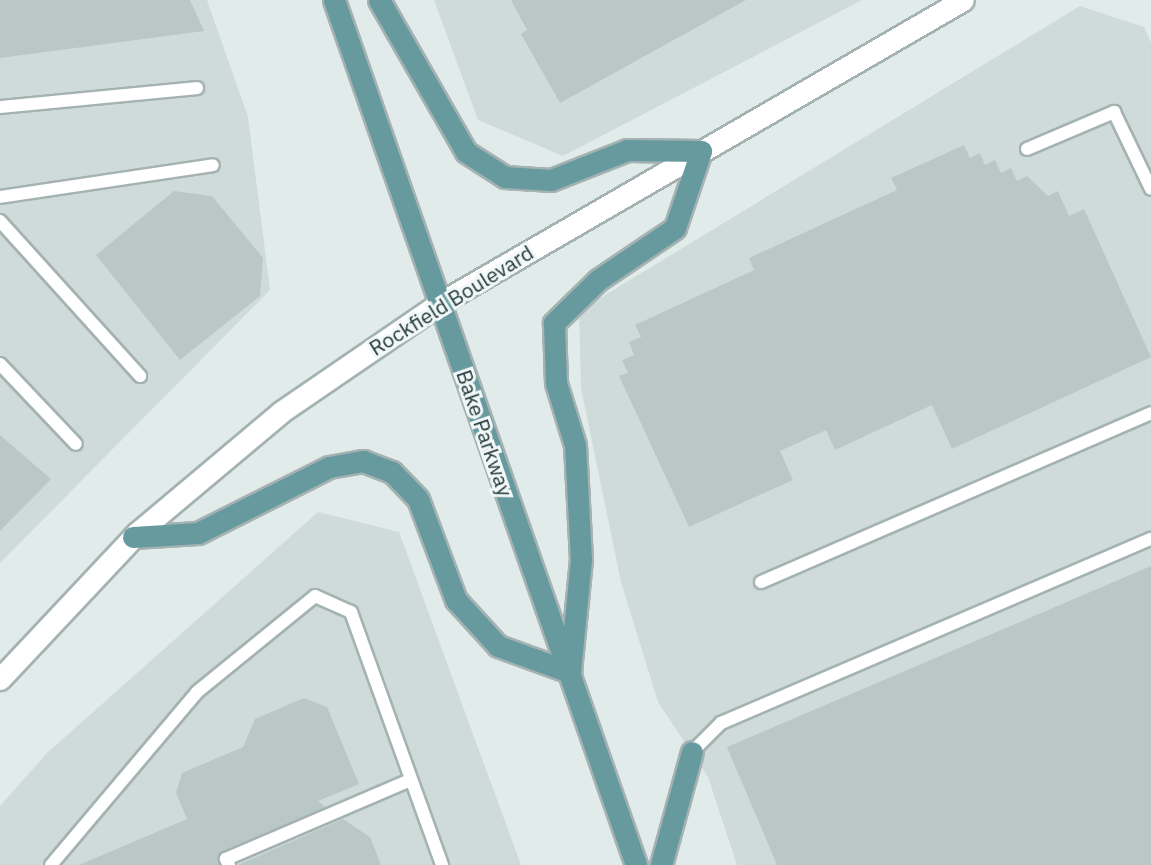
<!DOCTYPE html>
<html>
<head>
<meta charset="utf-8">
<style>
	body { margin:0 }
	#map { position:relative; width:1151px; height:865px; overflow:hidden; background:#e1ebea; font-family:"IBM Plex Sans",sans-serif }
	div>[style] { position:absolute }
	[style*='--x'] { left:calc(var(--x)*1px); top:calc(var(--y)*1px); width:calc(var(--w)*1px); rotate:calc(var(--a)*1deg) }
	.built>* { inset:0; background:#cfdbd9 }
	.building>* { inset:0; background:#b9c8c7 }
	.roads { filter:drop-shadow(2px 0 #a4b2b2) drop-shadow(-2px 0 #a4b2b2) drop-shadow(0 2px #a4b2b2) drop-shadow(0 -2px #a4b2b2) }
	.service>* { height:12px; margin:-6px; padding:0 6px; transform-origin:6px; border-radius:6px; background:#fff }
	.tertiary>* { height:21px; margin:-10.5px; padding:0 10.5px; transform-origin:10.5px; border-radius:10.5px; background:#fff }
	.secondary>* { height:21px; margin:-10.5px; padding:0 10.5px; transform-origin:10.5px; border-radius:10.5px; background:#fff }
	.primary>* { height:21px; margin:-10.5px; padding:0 10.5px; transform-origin:10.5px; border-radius:10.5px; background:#679a9f }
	span { translate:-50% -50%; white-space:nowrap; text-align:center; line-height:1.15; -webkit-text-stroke:6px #f1f8f7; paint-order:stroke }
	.street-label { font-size:21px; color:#22393b }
</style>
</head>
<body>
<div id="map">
	<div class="built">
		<i style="clip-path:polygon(0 0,207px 0,248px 117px,270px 290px,0 563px)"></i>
		<i style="clip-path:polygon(434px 0,862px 0,563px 156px,478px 120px)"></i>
		<i style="clip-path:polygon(1080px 6px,1144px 27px,1151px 43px,1151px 865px,737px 865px,708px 777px,658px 702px,621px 582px,581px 388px,579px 311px)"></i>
		<i style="clip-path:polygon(318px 512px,399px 532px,521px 865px,0 865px,0 806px,47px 753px)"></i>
	</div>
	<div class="building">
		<i style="clip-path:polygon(0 0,190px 0,204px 31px,0 58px)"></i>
		<i style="clip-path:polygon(511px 0,746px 0,560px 103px,521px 34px,527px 30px)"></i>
		<i style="clip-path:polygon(964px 145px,970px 158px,980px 153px,985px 165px,995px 160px,1001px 173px,1011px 168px,1017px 181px,1027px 176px,1048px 196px,1058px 191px,1069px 216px,1084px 209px,1151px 357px,952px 449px,932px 405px,835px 450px,826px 430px,780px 451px,793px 480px,689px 527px,619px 376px,628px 373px,622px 360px,634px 355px,629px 342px,641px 337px,635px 325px,754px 270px,749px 258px,897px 190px,891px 178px)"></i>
		<i style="clip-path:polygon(174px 191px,212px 196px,263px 258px,260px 296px,180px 360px,96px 255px)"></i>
		<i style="clip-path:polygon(0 435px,51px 479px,0 531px)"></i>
		<i style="clip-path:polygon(1151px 566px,1151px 865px,777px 865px,727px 747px)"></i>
		<i style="clip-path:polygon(304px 698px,327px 707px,359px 784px,318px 801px,326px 807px,223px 851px,219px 865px,79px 865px,187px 819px,176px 793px,182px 773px,243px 747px,255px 719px)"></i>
		<i style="clip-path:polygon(343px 819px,370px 837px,381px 865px,238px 865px)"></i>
	</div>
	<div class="roads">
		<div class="service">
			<i style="--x:0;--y:107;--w:198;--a:-5.5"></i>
			<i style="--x:1027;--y:149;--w:95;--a:-23"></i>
			<i style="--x:1114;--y:112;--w:85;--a:64.3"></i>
			<i style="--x:0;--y:197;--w:215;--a:-8.5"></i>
			<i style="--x:0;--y:221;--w:209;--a:47.9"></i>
			<i style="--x:0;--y:364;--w:110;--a:46.5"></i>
			<i style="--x:761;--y:582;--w:425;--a:-23.4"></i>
			<i style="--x:692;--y:752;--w:41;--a:-45"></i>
			<i style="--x:721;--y:723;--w:468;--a:-23.2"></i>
			<i style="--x:51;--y:865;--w:226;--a:-49.8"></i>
			<i style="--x:197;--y:692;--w:152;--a:-39.1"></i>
			<i style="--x:315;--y:596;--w:39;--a:24"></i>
			<i style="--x:351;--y:612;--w:269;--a:70.2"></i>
			<i style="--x:229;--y:865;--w:7;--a:-117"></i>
			<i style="--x:226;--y:859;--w:198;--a:-23.2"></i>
		</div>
		<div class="tertiary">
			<i style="--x:0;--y:679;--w:200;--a:-46.8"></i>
			<i style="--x:137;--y:533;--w:188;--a:-40"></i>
			<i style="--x:281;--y:412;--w:193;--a:-34.4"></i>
		</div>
		<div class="secondary">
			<i style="--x:440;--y:303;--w:604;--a:-30.09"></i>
		</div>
		<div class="primary">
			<i style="--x:334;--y:0;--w:916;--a:70.75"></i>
			<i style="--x:379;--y:0;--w:175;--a:60.2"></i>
			<i style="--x:466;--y:152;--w:46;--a:32.7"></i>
			<i style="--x:505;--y:177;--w:46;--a:3.7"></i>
			<i style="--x:551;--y:180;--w:82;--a:-21.5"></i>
			<i style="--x:627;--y:150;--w:74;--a:0.8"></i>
			<i style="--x:701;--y:151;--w:81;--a:108.7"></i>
			<i style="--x:675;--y:228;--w:93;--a:146"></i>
			<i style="--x:598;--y:280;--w:62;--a:135.7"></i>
			<i style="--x:554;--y:323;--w:60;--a:88.1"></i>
			<i style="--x:556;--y:383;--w:65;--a:73"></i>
			<i style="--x:575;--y:445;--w:114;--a:87"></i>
			<i style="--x:581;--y:559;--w:114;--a:95.6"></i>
			<i style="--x:133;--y:537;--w:65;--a:-3.5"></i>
			<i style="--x:198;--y:533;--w:147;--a:-26.7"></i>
			<i style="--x:329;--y:467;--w:35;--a:-10"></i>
			<i style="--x:363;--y:461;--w:31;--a:21"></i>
			<i style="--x:392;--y:472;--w:37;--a:46"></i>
			<i style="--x:418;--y:499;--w:108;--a:69.4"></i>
			<i style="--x:456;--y:600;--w:62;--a:47.6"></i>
			<i style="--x:498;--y:646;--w:77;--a:19.9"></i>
			<i style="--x:661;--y:865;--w:117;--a:-74.7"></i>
		</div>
	</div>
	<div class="street-label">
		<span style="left:451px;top:300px;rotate:-32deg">Rockfield Boulevard</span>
		<span style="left:485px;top:433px;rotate:71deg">Bake Parkway</span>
	</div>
</div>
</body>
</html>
